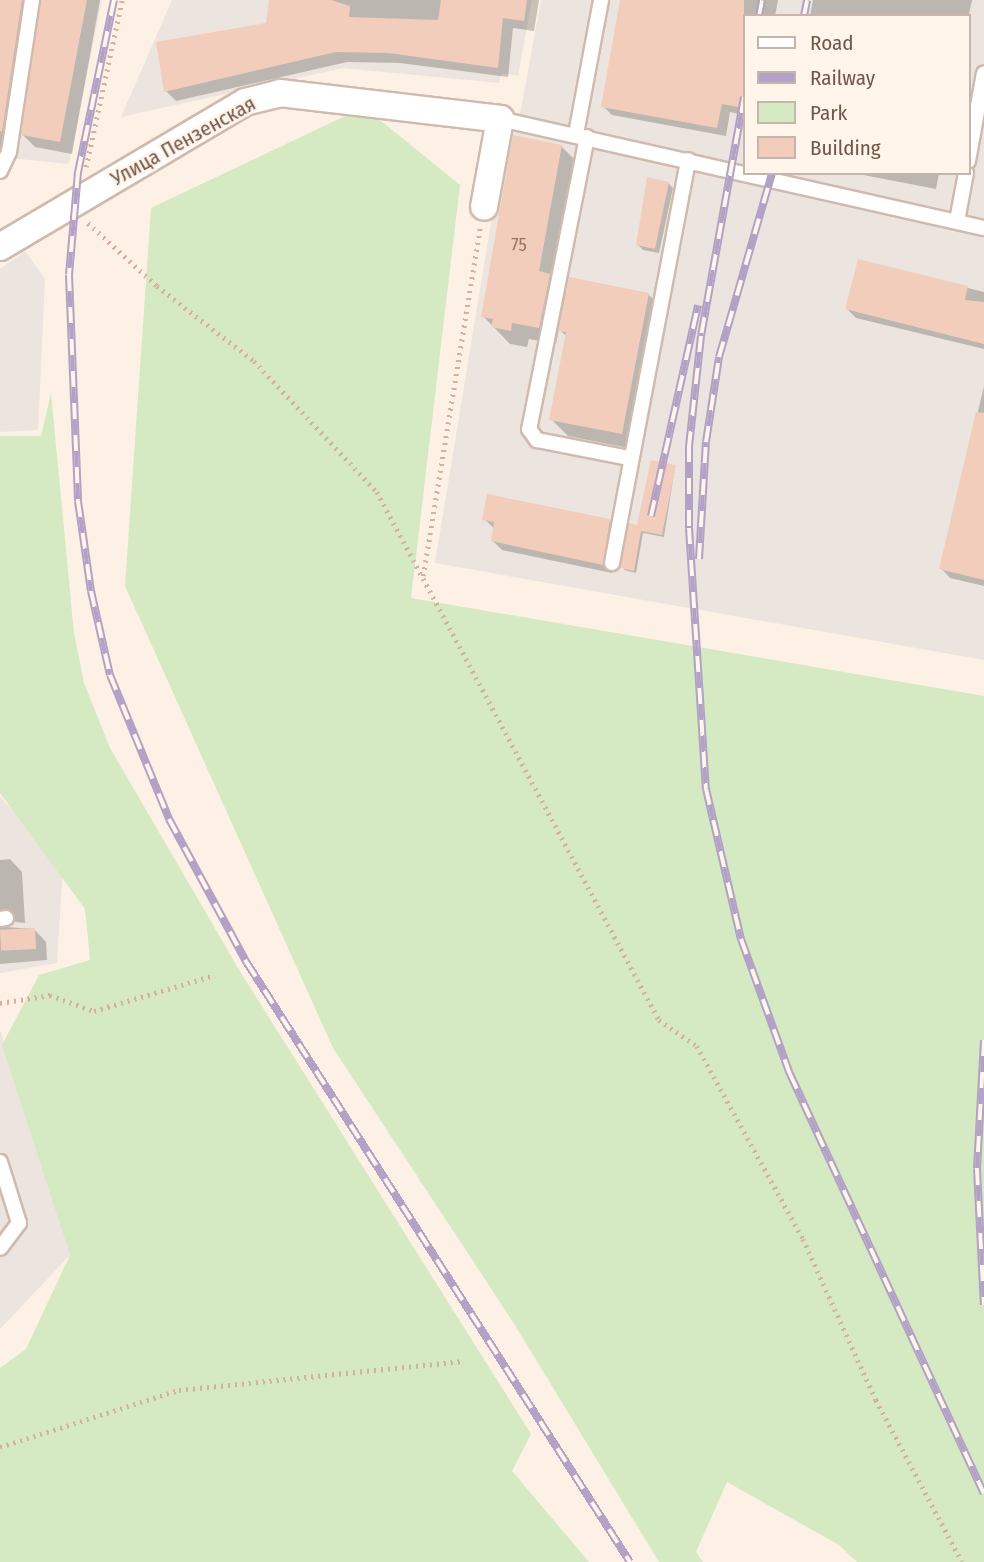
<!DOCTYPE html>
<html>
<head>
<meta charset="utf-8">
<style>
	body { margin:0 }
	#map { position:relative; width:984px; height:1562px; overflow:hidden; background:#fcf1e4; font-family:"Fira Sans Condensed",sans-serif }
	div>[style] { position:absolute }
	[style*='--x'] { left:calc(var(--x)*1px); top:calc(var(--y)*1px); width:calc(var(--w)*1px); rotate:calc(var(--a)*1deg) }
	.industrial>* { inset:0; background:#ece4de }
	.green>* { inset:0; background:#d5eac2 }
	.shadow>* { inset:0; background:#0003 }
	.building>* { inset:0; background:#f2cdbb; transform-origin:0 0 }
	.path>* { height:4.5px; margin-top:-2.25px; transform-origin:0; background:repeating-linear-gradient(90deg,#d6b09e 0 2px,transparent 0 7px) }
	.roads { filter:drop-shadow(2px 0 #d0baad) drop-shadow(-2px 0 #d0baad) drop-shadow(0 2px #d0baad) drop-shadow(0 -2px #d0baad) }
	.lane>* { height:14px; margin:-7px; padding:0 7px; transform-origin:7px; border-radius:7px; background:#fff }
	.street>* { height:26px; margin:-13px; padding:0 13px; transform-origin:13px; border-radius:13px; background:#fff }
	.rail>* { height:8px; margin-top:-4px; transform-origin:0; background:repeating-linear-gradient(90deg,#fff5ea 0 16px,#b3a2c6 0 32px); box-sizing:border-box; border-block:2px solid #b3a2c6 }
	span { translate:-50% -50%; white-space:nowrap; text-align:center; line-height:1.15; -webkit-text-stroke:5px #fff5ea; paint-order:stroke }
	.number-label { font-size:18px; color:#947466 }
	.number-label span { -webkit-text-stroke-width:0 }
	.street-label { font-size:21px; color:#745649 }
	.legend { position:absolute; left:743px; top:14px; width:228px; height:161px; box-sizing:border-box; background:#fff5ea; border:2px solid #c7b5aa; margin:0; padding:9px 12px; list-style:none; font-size:21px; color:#745649 }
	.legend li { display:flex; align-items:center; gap:14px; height:35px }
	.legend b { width:35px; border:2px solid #c7b5aa }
</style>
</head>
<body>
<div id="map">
	<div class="industrial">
		<i style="clip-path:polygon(0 0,102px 0,69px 164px,0 157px)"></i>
		<i style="clip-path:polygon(172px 0,532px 0,518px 76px,502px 73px,499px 83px,343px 68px,121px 117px)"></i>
		<i style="clip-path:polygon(evenodd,541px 0,984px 0,984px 660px,435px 563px,503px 150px,521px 109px,541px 0,744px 16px,968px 16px,968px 173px,744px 173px,744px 16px)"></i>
		<i style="clip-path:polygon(25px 251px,45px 279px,38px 430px,0 432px,0 269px)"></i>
		<i style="clip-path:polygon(0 797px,63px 864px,57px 963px,0 973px)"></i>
		<i style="clip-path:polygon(0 1030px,70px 1255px,0 1329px)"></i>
	</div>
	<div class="green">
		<i style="clip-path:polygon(364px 107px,460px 185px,411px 598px,984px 696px,984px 1562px,857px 1562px,839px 1545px,727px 1482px,696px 1552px,703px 1562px,659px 1562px,513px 1322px,333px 1048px,125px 586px,151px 208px)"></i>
		<i style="clip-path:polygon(51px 393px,74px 633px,84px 683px,110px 748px,241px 973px,531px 1434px,512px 1471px,589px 1562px,0 1562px,0 1368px,26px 1349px,70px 1255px,2px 1045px,39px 975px,90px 960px,85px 909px,0 793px,0 436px,41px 436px)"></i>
	</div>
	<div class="shadow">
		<i style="clip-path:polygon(0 0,30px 0,7px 153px,0 152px)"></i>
		<i style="clip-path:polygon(53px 0,100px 0,72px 154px,35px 147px,23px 135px)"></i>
		<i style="clip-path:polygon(272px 0,539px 0,534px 31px,513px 28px,508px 77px,400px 63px,347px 62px,176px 101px,166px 91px,267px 24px)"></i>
		<i style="clip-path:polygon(622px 0,778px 0,775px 16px,744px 16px,744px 115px,730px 112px,726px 136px,612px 115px,603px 106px)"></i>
		<i style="clip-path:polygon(813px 0,972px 0,968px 19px,810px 16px)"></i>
		<i style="clip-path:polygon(561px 146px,578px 163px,557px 283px,568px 293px,648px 294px,665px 311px,639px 450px,568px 436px,551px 419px,567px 337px,559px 329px,556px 344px,529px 339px,527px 347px,510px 344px,483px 316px)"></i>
		<i style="clip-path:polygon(853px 173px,939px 173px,936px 189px)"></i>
		<i style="clip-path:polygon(668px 183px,673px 188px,659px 253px,643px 250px,638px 245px)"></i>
		<i style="clip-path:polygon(859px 261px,984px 292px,984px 349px,856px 318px,847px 309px)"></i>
		<i style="clip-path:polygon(984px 386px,984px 586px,950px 578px,941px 568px)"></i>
		<i style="clip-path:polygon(675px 467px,664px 537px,643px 533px,636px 573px,624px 570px,639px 527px)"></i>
		<i style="clip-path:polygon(484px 519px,610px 521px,619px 530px,612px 573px,502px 550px,492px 540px,495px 529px)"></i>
		<i style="clip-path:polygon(10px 859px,22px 872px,25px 923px,9px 921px,6px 927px,34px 929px,46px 942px,47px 960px,0 964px,0 860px)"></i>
	</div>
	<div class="building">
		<i style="clip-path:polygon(0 0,22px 0,2px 132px,0 131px)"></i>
		<i style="clip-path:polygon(41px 0,87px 0,60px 142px,21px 135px)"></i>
		<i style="clip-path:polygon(269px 0,331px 0,350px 6px,349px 17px,438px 20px,441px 0,527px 0,524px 21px,503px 18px,498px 68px,388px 53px,336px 52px,164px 92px,156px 42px,266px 23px)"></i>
		<i style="clip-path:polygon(620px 0,744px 0,744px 108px,722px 104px,717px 128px,601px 107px)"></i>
		<i style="clip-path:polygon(513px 135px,562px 145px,539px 271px,550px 274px,539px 328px,512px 323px,511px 331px,491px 327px,493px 319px,481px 317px)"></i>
		<i style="clip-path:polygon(647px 177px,669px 182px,655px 249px,636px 245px)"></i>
		<i style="clip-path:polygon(858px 259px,968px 286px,965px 300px,984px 302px,984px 344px,845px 309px)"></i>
		<i style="clip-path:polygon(569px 277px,649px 293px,622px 434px,549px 420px,566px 332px,558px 331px)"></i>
		<i style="clip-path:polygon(976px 412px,984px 413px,984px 580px,939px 569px)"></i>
		<i style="clip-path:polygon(651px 460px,676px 465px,662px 535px,641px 531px,634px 571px,620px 568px,629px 523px,637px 525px)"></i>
		<i style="clip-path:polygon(487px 494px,610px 519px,603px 565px,491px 541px,494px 522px,482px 520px)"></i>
		<i style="left:35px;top:928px;width:21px;height:35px;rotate:87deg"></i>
	</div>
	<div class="path">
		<i style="--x:86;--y:167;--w:171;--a:-77.8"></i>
		<i style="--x:88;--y:223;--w:93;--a:42.4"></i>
		<i style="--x:157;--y:286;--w:123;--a:37.7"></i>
		<i style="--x:254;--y:361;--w:180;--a:46.8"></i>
		<i style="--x:377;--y:492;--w:599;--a:61.89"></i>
		<i style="--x:659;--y:1020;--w:46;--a:34.4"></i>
		<i style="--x:697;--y:1046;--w:220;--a:61.2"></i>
		<i style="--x:803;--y:1239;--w:177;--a:65.6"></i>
		<i style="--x:876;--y:1400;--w:183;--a:62"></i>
		<i style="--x:423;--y:576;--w:352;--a:-80.7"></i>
		<i style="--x:0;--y:1003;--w:51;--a:-9.1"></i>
		<i style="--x:50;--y:995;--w:47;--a:20"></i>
		<i style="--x:94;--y:1011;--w:126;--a:-16.6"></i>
		<i style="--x:0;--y:1447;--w:188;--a:-17.7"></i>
		<i style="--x:179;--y:1390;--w:286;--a:-5.8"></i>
	</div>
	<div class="roads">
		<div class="lane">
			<i style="--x:500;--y:119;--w:496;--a:12.7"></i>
			<i style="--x:576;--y:134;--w:136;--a:-79.4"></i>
			<i style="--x:587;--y:137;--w:298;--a:101.2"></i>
			<i style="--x:529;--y:429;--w:14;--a:54"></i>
			<i style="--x:537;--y:440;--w:94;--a:11.1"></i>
			<i style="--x:968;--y:161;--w:89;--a:-79.7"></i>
			<i style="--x:0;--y:171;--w:21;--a:-65"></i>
			<i style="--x:9;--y:152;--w:154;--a:-81.4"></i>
			<i style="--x:957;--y:221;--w:49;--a:-79.4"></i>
			<i style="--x:612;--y:563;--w:410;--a:-79.3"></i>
			<i style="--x:0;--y:919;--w:6;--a:-9"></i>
			<i style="--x:0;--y:1162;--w:64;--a:72.7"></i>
			<i style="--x:19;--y:1223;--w:31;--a:127"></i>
		</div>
		<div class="street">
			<i style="--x:0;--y:247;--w:285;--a:-30.6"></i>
			<i style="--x:245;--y:102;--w:36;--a:-14"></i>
			<i style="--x:280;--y:93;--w:222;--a:6.7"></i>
			<i style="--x:500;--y:119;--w:89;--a:100.3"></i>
		</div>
	</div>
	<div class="rail">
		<i style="--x:114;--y:0;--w:176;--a:101.8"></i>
		<i style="--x:78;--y:172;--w:103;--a:95"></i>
		<i style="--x:69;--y:275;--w:226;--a:87.7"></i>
		<i style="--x:78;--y:501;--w:91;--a:81.8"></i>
		<i style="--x:91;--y:591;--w:86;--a:77.3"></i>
		<i style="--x:110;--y:675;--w:156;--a:67.7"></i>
		<i style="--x:169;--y:819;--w:164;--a:61.6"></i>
		<i style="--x:247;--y:963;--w:711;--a:57.41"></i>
		<i style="--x:759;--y:16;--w:16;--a:-79"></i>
		<i style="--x:804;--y:16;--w:16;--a:-79"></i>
		<i style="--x:744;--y:97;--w:243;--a:100.2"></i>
		<i style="--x:701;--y:336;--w:111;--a:96.2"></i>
		<i style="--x:689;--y:446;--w:82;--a:90"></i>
		<i style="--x:689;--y:528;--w:262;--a:86.3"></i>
		<i style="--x:706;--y:789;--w:154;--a:76.9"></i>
		<i style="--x:741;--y:939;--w:144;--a:70.1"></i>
		<i style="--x:790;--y:1074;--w:462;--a:65.2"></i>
		<i style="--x:651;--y:516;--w:216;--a:-77.4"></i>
		<i style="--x:699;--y:559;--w:117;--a:-86.6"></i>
		<i style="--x:706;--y:442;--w:86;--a:-81.3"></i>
		<i style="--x:719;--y:357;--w:191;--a:-73.9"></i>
		<i style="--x:984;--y:1040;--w:129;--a:93.1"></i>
		<i style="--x:977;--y:1169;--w:136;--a:87.1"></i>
	</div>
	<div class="number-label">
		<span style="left:519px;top:245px">75</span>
	</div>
	<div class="street-label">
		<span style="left:183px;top:141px;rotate:-29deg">Улица Пензенская</span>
	</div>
	<ul class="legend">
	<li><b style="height:9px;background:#fff"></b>Road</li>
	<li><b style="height:9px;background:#b3a2c6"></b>Railway</li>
	<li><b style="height:19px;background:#d5eac2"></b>Park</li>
	<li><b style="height:19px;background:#f2cdbb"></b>Building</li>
	</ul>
</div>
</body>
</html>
